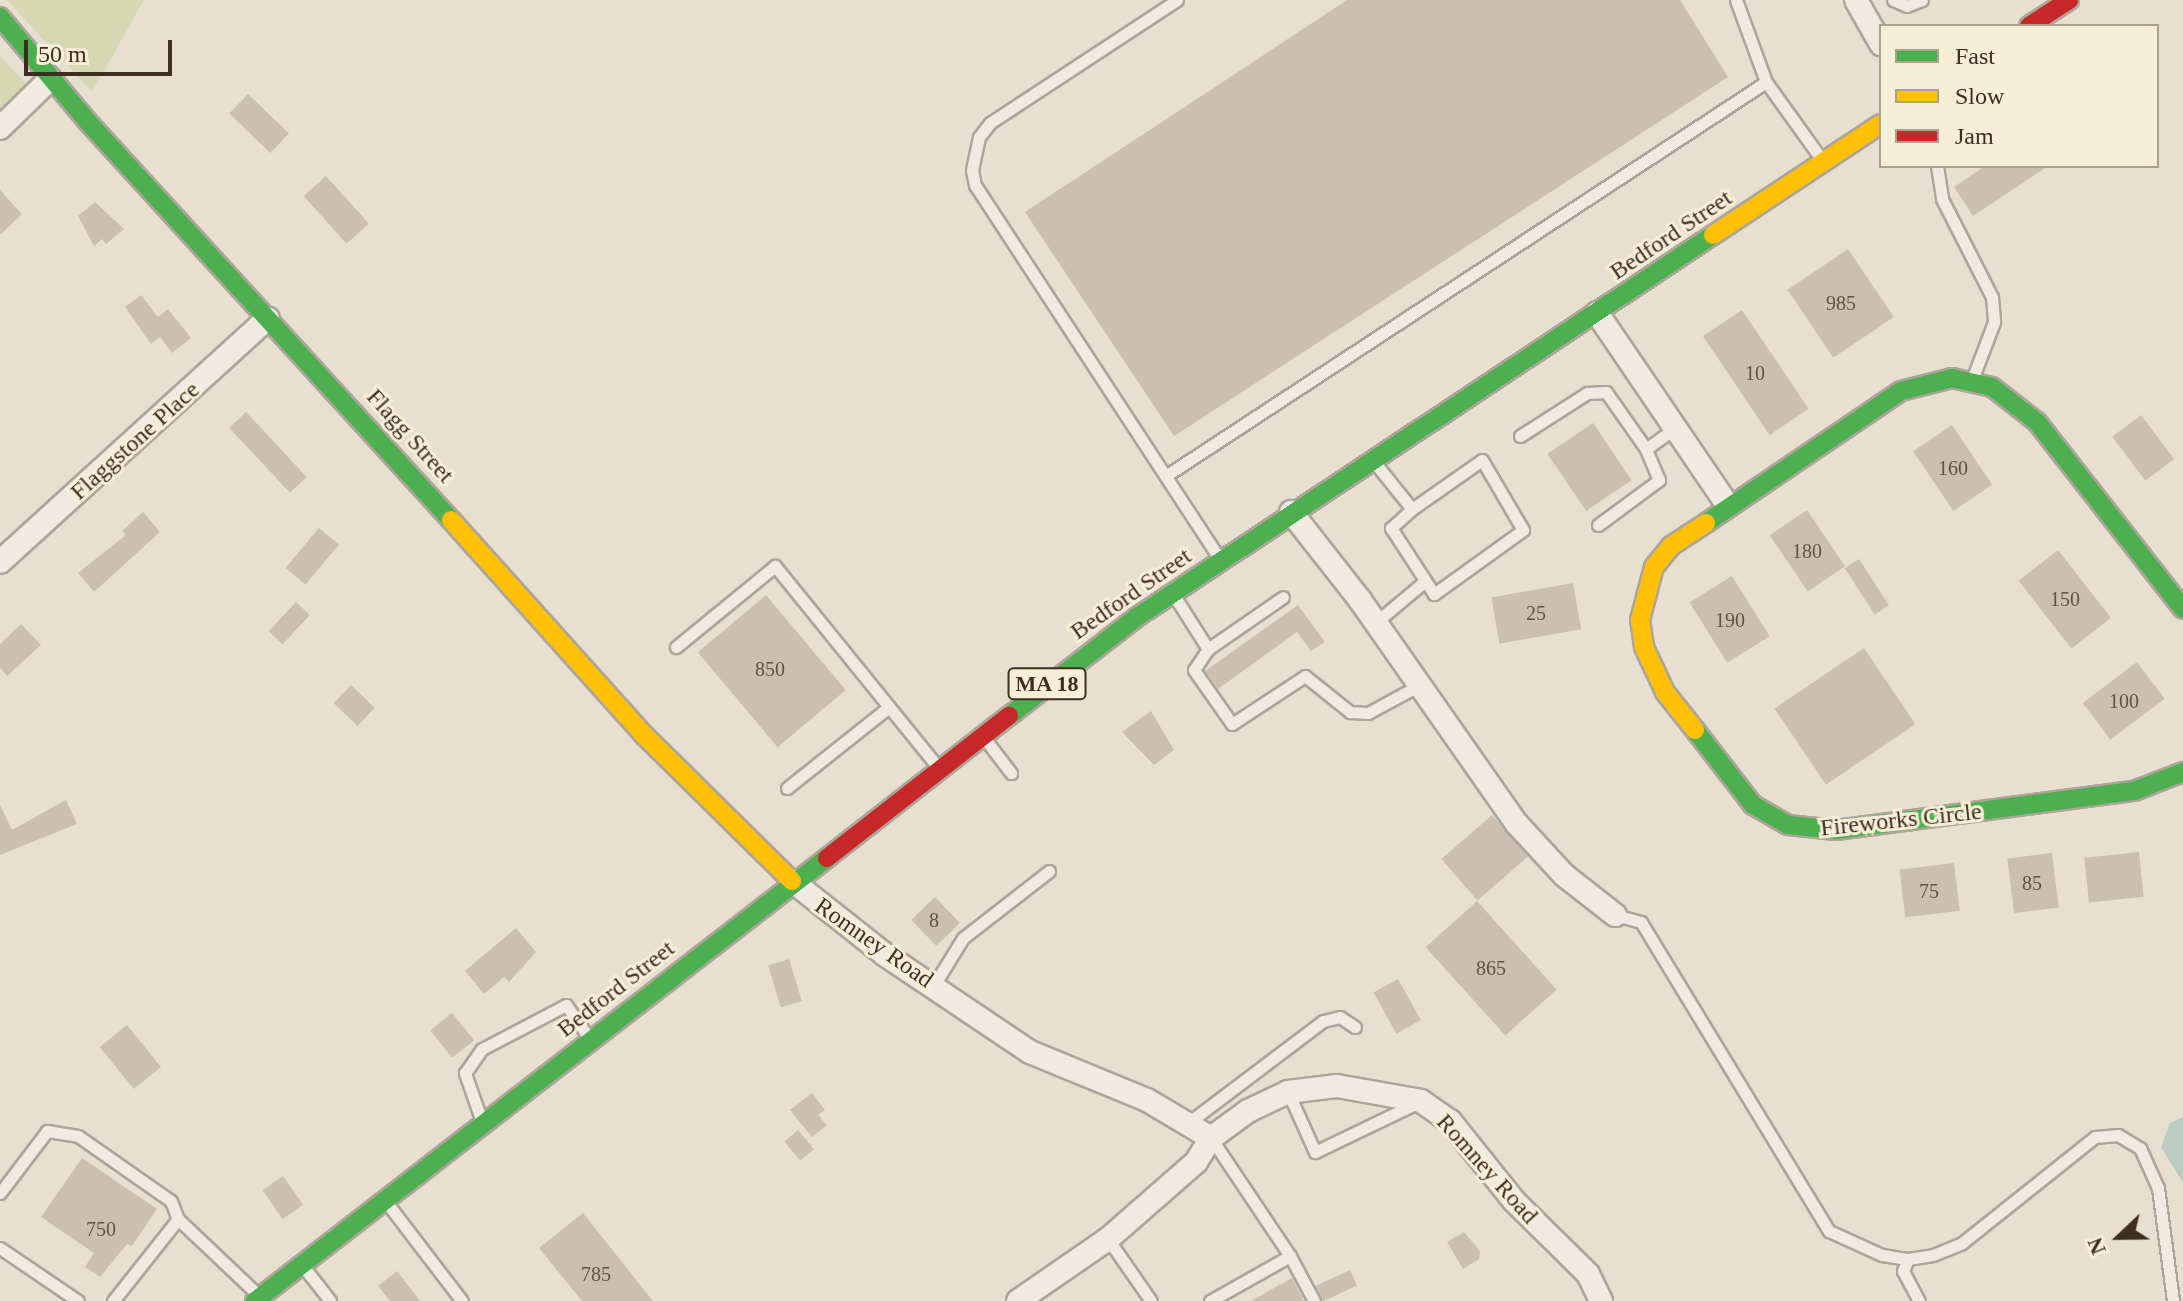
<!DOCTYPE html>
<html>
<head>
<meta charset="utf-8">
<style>
	body { margin:0 }
	#map { position:relative; width:2183px; height:1301px; overflow:hidden; background:#e7e0d1; font-family:Georgia,serif }
	div>[style] { position:absolute }
	[style*='--x'] { left:calc(var(--x)*1px); top:calc(var(--y)*1px); width:calc(var(--w)*1px); rotate:calc(var(--a)*1deg) }
	.green>* { inset:0; background:#d6d7b3 }
	.water>* { inset:0; background:#bcccc2 }
	.building>* { inset:0; background:#cbbfb2; transform-origin:0 0 }
	.roads { filter:drop-shadow(2px 0 #ada599) drop-shadow(-2px 0 #ada599) drop-shadow(0 2px #ada599) drop-shadow(0 -2px #ada599) }
	.lane>* { height:11px; margin:-5.5px; padding:0 5.5px; transform-origin:5.5px; border-radius:5.5px; background:#efebe3 }
	.street>* { height:22px; margin:-11px; padding:0 11px; transform-origin:11px; border-radius:11px; background:#efebe3 }
	.fast>* { height:18px; margin:-9px; padding:0 9px; transform-origin:9px; border-radius:9px; background:#4caf50 }
	.slow>* { height:18px; margin:-9px; padding:0 9px; transform-origin:9px; border-radius:9px; background:#ffc107 }
	.jam>* { height:18px; margin:-9px; padding:0 9px; transform-origin:9px; border-radius:9px; background:#c62828 }
	span { translate:-50% -50%; white-space:nowrap; text-align:center; line-height:1.15; -webkit-text-stroke:6px #f7eed8; paint-order:stroke }
	.number-label { font-size:20px; color:#605244 }
	.number-label span { -webkit-text-stroke-width:0 }
	.shield-label span { padding:2px 6px; background:#f7eed8; border:2px solid; border-radius:6px; -webkit-text-stroke-width:0 }
	.shield-label { font-size:22px; color:#3d2e20; font-weight:700 }
	.street-label { font-size:24px; color:#3d2e20 }
	.legend { position:absolute; left:1879px; top:24px; width:280px; height:144px; box-sizing:border-box; background:#f7eed8; border:2px solid #ada18e; margin:0; padding:10px 14px; list-style:none; font-size:24px; color:#3d2e20 }
	.legend li { display:flex; align-items:center; gap:16px; height:40px }
	.legend b { width:40px; border:2px solid #ada18e }
	.north { position:absolute; left:2079px; top:1197px; width:80px; height:80px; -webkit-text-stroke:6px #f7eed8; paint-order:stroke; rotate:248deg; font-size:22px; font-weight:700; line-height:32px; text-align:center; color:#3d2e20 }
	.north::after { content:''; display:block; margin:auto; width:28px; height:36px; background:#3d2e20; clip-path:polygon(50% 0,100% 100%,50% 72%,0 100%) }
	.scale { position:absolute; left:24px; top:40px; width:148px; height:36px; box-sizing:border-box; border:4px solid #3d2e20; border-top:0; padding-left:10px; font-size:24px; line-height:28px; white-space:nowrap; color:#3d2e20; -webkit-text-stroke:6px #f7eed8; paint-order:stroke }
</style>
</head>
<body>
<div id="map">
	<div class="green">
		<i style="clip-path:polygon(7px 0,144px 0,92px 92px)"></i>
		<i style="clip-path:polygon(0 56px,29px 87px,0 114px)"></i>
	</div>
	<div class="water">
		<i style="clip-path:polygon(2183px 1117px,2183px 1183px,2161px 1147px,2170px 1123px)"></i>
	</div>
	<div class="building">
		<i style="clip-path:polygon(1347px 0,1680px 0,1728px 77px,1174px 436px,1025px 212px)"></i>
		<i style="left:248px;top:94px;width:57px;height:27px;rotate:44deg"></i>
		<i style="clip-path:polygon(1985px 166px,2048px 166px,1973px 216px,1954px 187px)"></i>
		<i style="left:326px;top:176px;width:64px;height:30px;rotate:48deg"></i>
		<i style="clip-path:polygon(0 190px,22px 214px,0 235px)"></i>
		<i style="clip-path:polygon(95px 202px,124px 229px,106px 244px,102px 239px,94px 246px,78px 216px)"></i>
		<i style="left:1848px;top:249px;width:82px;height:73px;rotate:56deg"></i>
		<i style="clip-path:polygon(141px 295px,158px 317px,168px 309px,191px 338px,172px 353px,160px 337px,151px 344px,125px 307px)"></i>
		<i style="left:1742px;top:310px;width:119px;height:47px;rotate:56deg"></i>
		<i style="left:246px;top:412px;width:89px;height:23px;rotate:47deg"></i>
		<i style="left:2141px;top:415px;width:55px;height:36px;rotate:53deg"></i>
		<i style="left:1593px;top:423px;width:69px;height:55px;rotate:56deg"></i>
		<i style="left:1952px;top:425px;width:72px;height:47px;rotate:56deg"></i>
		<i style="left:1807px;top:510px;width:68px;height:45px;rotate:56deg"></i>
		<i style="clip-path:polygon(143px 512px,160px 532px,94px 592px,78px 573px,126px 535px,122px 531px)"></i>
		<i style="left:319px;top:528px;width:26px;height:52px;rotate:40deg"></i>
		<i style="left:2058px;top:550px;width:86px;height:50px;rotate:52deg"></i>
		<i style="left:1859px;top:559px;width:55px;height:17px;rotate:57deg"></i>
		<i style="left:1732px;top:576px;width:71px;height:50px;rotate:58deg"></i>
		<i style="left:1573px;top:583px;width:47px;height:83px;rotate:80deg"></i>
		<i style="left:766px;top:595px;width:124px;height:89px;rotate:50deg"></i>
		<i style="left:296px;top:602px;width:19px;height:40px;rotate:43deg"></i>
		<i style="clip-path:polygon(1298px 605px,1325px 642px,1311px 651px,1297px 632px,1218px 689px,1205px 671px)"></i>
		<i style="clip-path:polygon(21px 624px,41px 645px,7px 676px,0 668px,0 644px)"></i>
		<i style="left:1864px;top:648px;width:92px;height:108px;rotate:56deg"></i>
		<i style="left:2137px;top:662px;width:46px;height:68px;rotate:53deg"></i>
		<i style="left:351px;top:685px;width:33px;height:25px;rotate:44deg"></i>
		<i style="clip-path:polygon(1151px 711px,1174px 750px,1154px 765px,1122px 732px)"></i>
		<i style="clip-path:polygon(66px 800px,77px 824px,0 855px,0 805px,12px 830px)"></i>
		<i style="left:1492px;top:815px;width:55px;height:67px;rotate:49deg"></i>
		<i style="left:2139px;top:852px;width:45px;height:55px;rotate:84deg"></i>
		<i style="left:2052px;top:853px;width:55px;height:45px;rotate:83deg"></i>
		<i style="left:1954px;top:863px;width:48px;height:55px;rotate:83deg"></i>
		<i style="left:935px;top:897px;width:36px;height:33px;rotate:46deg"></i>
		<i style="left:1477px;top:901px;width:119px;height:69px;rotate:48deg"></i>
		<i style="clip-path:polygon(516px 928px,536px 952px,509px 982px,504px 977px,484px 994px,465px 971px)"></i>
		<i style="left:789px;top:959px;width:44px;height:22px;rotate:73deg"></i>
		<i style="left:1398px;top:979px;width:47px;height:28px;rotate:61deg"></i>
		<i style="left:452px;top:1013px;width:35px;height:28px;rotate:51deg"></i>
		<i style="left:127px;top:1025px;width:54px;height:35px;rotate:51deg"></i>
		<i style="clip-path:polygon(812px 1093px,825px 1110px,818px 1115px,827px 1125px,812px 1137px,790px 1110px)"></i>
		<i style="left:798px;top:1130px;width:25px;height:18px;rotate:50deg"></i>
		<i style="clip-path:polygon(82px 1158px,157px 1209px,132px 1246px,127px 1244px,100px 1277px,85px 1267px,94px 1253px,41px 1217px)"></i>
		<i style="left:283px;top:1176px;width:35px;height:25px;rotate:55deg"></i>
		<i style="clip-path:polygon(583px 1213px,653px 1301px,582px 1301px,539px 1248px)"></i>
		<i style="clip-path:polygon(1464px 1232px,1480px 1251px,1479px 1259px,1463px 1269px,1447px 1242px)"></i>
		<i style="left:1350px;top:1270px;width:17px;height:38px;rotate:65deg"></i>
		<i style="clip-path:polygon(397px 1271px,420px 1301px,390px 1301px,378px 1286px)"></i>
		<i style="clip-path:polygon(1292px 1278px,1304px 1301px,1251px 1301px)"></i>
	</div>
	<div class="roads">
		<div class="lane">
			<i style="--x:1177;--y:0;--w:224;--a:146.7"></i>
			<i style="--x:990;--y:123;--w:18;--a:128"></i>
			<i style="--x:979;--y:137;--w:34;--a:102"></i>
			<i style="--x:972;--y:170;--w:15;--a:79"></i>
			<i style="--x:975;--y:185;--w:443;--a:56.8"></i>
			<i style="--x:1736;--y:0;--w:87;--a:69.9"></i>
			<i style="--x:1766;--y:82;--w:96;--a:54.3"></i>
			<i style="--x:1893;--y:0;--w:15;--a:23"></i>
			<i style="--x:1907;--y:6;--w:16;--a:-22"></i>
			<i style="--x:1937;--y:166;--w:33;--a:81"></i>
			<i style="--x:1942;--y:199;--w:110;--a:63"></i>
			<i style="--x:1992;--y:297;--w:25;--a:85"></i>
			<i style="--x:1994;--y:322;--w:62;--a:110.8"></i>
			<i style="--x:1520;--y:436;--w:80;--a:-32.7"></i>
			<i style="--x:1587;--y:393;--w:19;--a:-3"></i>
			<i style="--x:1606;--y:392;--w:70;--a:54.9"></i>
			<i style="--x:1646;--y:449;--w:36;--a:-36"></i>
			<i style="--x:1375;--y:463;--w:59;--a:51.2"></i>
			<i style="--x:1412;--y:509;--w:85;--a:-35"></i>
			<i style="--x:1482;--y:460;--w:81;--a:59.6"></i>
			<i style="--x:1523;--y:530;--w:110;--a:144.3"></i>
			<i style="--x:1434;--y:594;--w:79;--a:-123.1"></i>
			<i style="--x:1391;--y:528;--w:28;--a:-42"></i>
			<i style="--x:1167;--y:475;--w:716;--a:-33.27"></i>
			<i style="--x:1598;--y:525;--w:76;--a:-36.4"></i>
			<i style="--x:1659;--y:480;--w:34;--a:-113"></i>
			<i style="--x:1175;--y:597;--w:62;--a:57.6"></i>
			<i style="--x:1208;--y:649;--w:91;--a:-34.7"></i>
			<i style="--x:1375;--y:623;--w:65;--a:-40"></i>
			<i style="--x:676;--y:647;--w:128;--a:-39.3"></i>
			<i style="--x:775;--y:566;--w:259;--a:51"></i>
			<i style="--x:1208;--y:649;--w:25;--a:124"></i>
			<i style="--x:1194;--y:670;--w:66;--a:54.9"></i>
			<i style="--x:1232;--y:724;--w:87;--a:-33.3"></i>
			<i style="--x:1305;--y:676;--w:58;--a:38.7"></i>
			<i style="--x:1350;--y:712;--w:18;--a:3"></i>
			<i style="--x:1368;--y:713;--w:57;--a:-28.4"></i>
			<i style="--x:985;--y:739;--w:43;--a:52.6"></i>
			<i style="--x:787;--y:788;--w:130;--a:-38.5"></i>
			<i style="--x:1615;--y:915;--w:27;--a:15"></i>
			<i style="--x:1641;--y:922;--w:362;--a:58.7"></i>
			<i style="--x:1829;--y:1231;--w:58;--a:24.4"></i>
			<i style="--x:1882;--y:1255;--w:26;--a:9"></i>
			<i style="--x:1908;--y:1259;--w:25;--a:-9"></i>
			<i style="--x:1933;--y:1255;--w:31;--a:-22"></i>
			<i style="--x:1962;--y:1243;--w:170;--a:-38.6"></i>
			<i style="--x:2095;--y:1137;--w:23;--a:-5"></i>
			<i style="--x:2118;--y:1135;--w:26;--a:31"></i>
			<i style="--x:2140;--y:1148;--w:44;--a:65.8"></i>
			<i style="--x:2158;--y:1188;--w:114;--a:82.4"></i>
			<i style="--x:934;--y:985;--w:55;--a:-58.3"></i>
			<i style="--x:963;--y:938;--w:109;--a:-37.9"></i>
			<i style="--x:1288;--y:1092;--w:66;--a:65.8"></i>
			<i style="--x:1315;--y:1152;--w:113;--a:-25.7"></i>
			<i style="--x:481;--y:1119;--w:49;--a:-109.2"></i>
			<i style="--x:465;--y:1073;--w:29;--a:-55"></i>
			<i style="--x:482;--y:1049;--w:95;--a:-27.6"></i>
			<i style="--x:566;--y:1005;--w:38;--a:55"></i>
			<i style="--x:1188;--y:1123;--w:169;--a:-37.1"></i>
			<i style="--x:1323;--y:1021;--w:17;--a:-13"></i>
			<i style="--x:1340;--y:1017;--w:18;--a:34"></i>
			<i style="--x:1211;--y:1138;--w:142;--a:56.2"></i>
			<i style="--x:1290;--y:1256;--w:51;--a:61.9"></i>
			<i style="--x:0;--y:1193;--w:78;--a:-52.8"></i>
			<i style="--x:47;--y:1131;--w:31;--a:9"></i>
			<i style="--x:78;--y:1136;--w:113;--a:35"></i>
			<i style="--x:171;--y:1201;--w:19;--a:69"></i>
			<i style="--x:387;--y:1203;--w:123;--a:52.6"></i>
			<i style="--x:1108;--y:1239;--w:75;--a:55.3"></i>
			<i style="--x:0;--y:1248;--w:94;--a:34.2"></i>
			<i style="--x:1908;--y:1259;--w:13;--a:113"></i>
			<i style="--x:1903;--y:1271;--w:34;--a:62"></i>
			<i style="--x:306;--y:1270;--w:39;--a:52"></i>
			<i style="--x:113;--y:1301;--w:105;--a:-51.6"></i>
			<i style="--x:178;--y:1219;--w:108;--a:43.5"></i>
			<i style="--x:1210;--y:1301;--w:92;--a:-29.4"></i>
		</div>
		<div class="street">
			<i style="--x:1856;--y:0;--w:51;--a:60.4"></i>
			<i style="--x:0;--y:128;--w:70;--a:-44.4"></i>
			<i style="--x:1597;--y:313;--w:231;--a:55.8"></i>
			<i style="--x:1291;--y:512;--w:112;--a:51.9"></i>
			<i style="--x:1360;--y:600;--w:274;--a:55"></i>
			<i style="--x:1517;--y:824;--w:69;--a:47.3"></i>
			<i style="--x:1564;--y:875;--w:65;--a:38.1"></i>
			<i style="--x:0;--y:562;--w:362;--a:-42.3"></i>
			<i style="--x:792;--y:881;--w:117;--a:38.4"></i>
			<i style="--x:884;--y:954;--w:176;--a:33.9"></i>
			<i style="--x:1030;--y:1052;--w:126;--a:22.3"></i>
			<i style="--x:1147;--y:1100;--w:74;--a:30.7"></i>
			<i style="--x:1018;--y:1301;--w:109;--a:-34.6"></i>
			<i style="--x:1108;--y:1239;--w:117;--a:-41.2"></i>
			<i style="--x:1196;--y:1162;--w:28;--a:-58"></i>
			<i style="--x:1211;--y:1138;--w:46;--a:-36.1"></i>
			<i style="--x:1248;--y:1111;--w:44;--a:-25.4"></i>
			<i style="--x:1288;--y:1092;--w:49;--a:-7"></i>
			<i style="--x:1337;--y:1086;--w:85;--a:10.1"></i>
			<i style="--x:1421;--y:1101;--w:35;--a:35"></i>
			<i style="--x:1450;--y:1121;--w:102;--a:51.3"></i>
			<i style="--x:1514;--y:1201;--w:104;--a:44.6"></i>
			<i style="--x:1588;--y:1274;--w:30;--a:64"></i>
		</div>
		<div class="fast">
			<i style="--x:0;--y:17;--w:137;--a:50"></i>
			<i style="--x:88;--y:122;--w:539;--a:47.63"></i>
			<i style="--x:1706;--y:523;--w:235;--a:-34.1"></i>
			<i style="--x:1901;--y:391;--w:53;--a:-14.3"></i>
			<i style="--x:1952;--y:378;--w:41;--a:12.7"></i>
			<i style="--x:1992;--y:387;--w:57;--a:37.9"></i>
			<i style="--x:2037;--y:422;--w:237;--a:52"></i>
			<i style="--x:1009;--y:716;--w:162;--a:-37.7"></i>
			<i style="--x:1137;--y:617;--w:691;--a:-33.55"></i>
			<i style="--x:1695;--y:730;--w:95;--a:52.3"></i>
			<i style="--x:1753;--y:805;--w:40;--a:29.7"></i>
			<i style="--x:1788;--y:825;--w:48;--a:5.9"></i>
			<i style="--x:1836;--y:830;--w:301;--a:-7.5"></i>
			<i style="--x:2134;--y:791;--w:53;--a:-21.2"></i>
			<i style="--x:255;--y:1301;--w:723;--a:-37.76"></i>
		</div>
		<div class="slow">
			<i style="--x:1713;--y:235;--w:201;--a:-33.5"></i>
			<i style="--x:451;--y:520;--w:289;--a:48.1"></i>
			<i style="--x:644;--y:735;--w:208;--a:44.6"></i>
			<i style="--x:1695;--y:730;--w:48;--a:-128.3"></i>
			<i style="--x:1665;--y:692;--w:50;--a:-115"></i>
			<i style="--x:1644;--y:647;--w:27;--a:-98"></i>
			<i style="--x:1640;--y:620;--w:55;--a:-75.2"></i>
			<i style="--x:1654;--y:567;--w:27;--a:-51"></i>
			<i style="--x:1671;--y:546;--w:42;--a:-33.3"></i>
		</div>
		<div class="jam">
			<i style="--x:2029;--y:26;--w:48;--a:-33"></i>
			<i style="--x:827;--y:858;--w:231;--a:-38"></i>
		</div>
	</div>
	<div class="number-label">
		<span style="left:1841px;top:303px">985</span>
		<span style="left:1755px;top:373px">10</span>
		<span style="left:1953px;top:468px">160</span>
		<span style="left:1807px;top:551px">180</span>
		<span style="left:2065px;top:599px">150</span>
		<span style="left:1536px;top:613px">25</span>
		<span style="left:1730px;top:620px">190</span>
		<span style="left:770px;top:669px">850</span>
		<span style="left:2124px;top:701px">100</span>
		<span style="left:2032px;top:883px">85</span>
		<span style="left:1929px;top:891px">75</span>
		<span style="left:934px;top:920px">8</span>
		<span style="left:1491px;top:968px">865</span>
		<span style="left:101px;top:1229px">750</span>
		<span style="left:596px;top:1274px">785</span>
	</div>
	<div class="shield-label">
		<span style="left:1047px;top:684px">MA 18</span>
	</div>
	<div class="street-label">
		<span style="left:1671px;top:235px;rotate:-34deg">Bedford Street</span>
		<span style="left:410px;top:436px;rotate:48deg">Flagg Street</span>
		<span style="left:135px;top:441px;rotate:-42deg">Flaggstone Place</span>
		<span style="left:1131px;top:594px;rotate:-35deg">Bedford Street</span>
		<span style="left:1901px;top:820px;rotate:-6deg">Fireworks Circle</span>
		<span style="left:874px;top:943px;rotate:35deg">Romney Road</span>
		<span style="left:616px;top:989px;rotate:-38deg">Bedford Street</span>
		<span style="left:1487px;top:1169px;rotate:48deg">Romney Road</span>
	</div>
	<ul class="legend">
	<li><b style="height:10px;background:#4caf50"></b>Fast</li>
	<li><b style="height:10px;background:#ffc107"></b>Slow</li>
	<li><b style="height:10px;background:#c62828"></b>Jam</li>
	</ul>
	<div class="north">N</div>
	<div class="scale">50 m</div>
</div>
</body>
</html>
